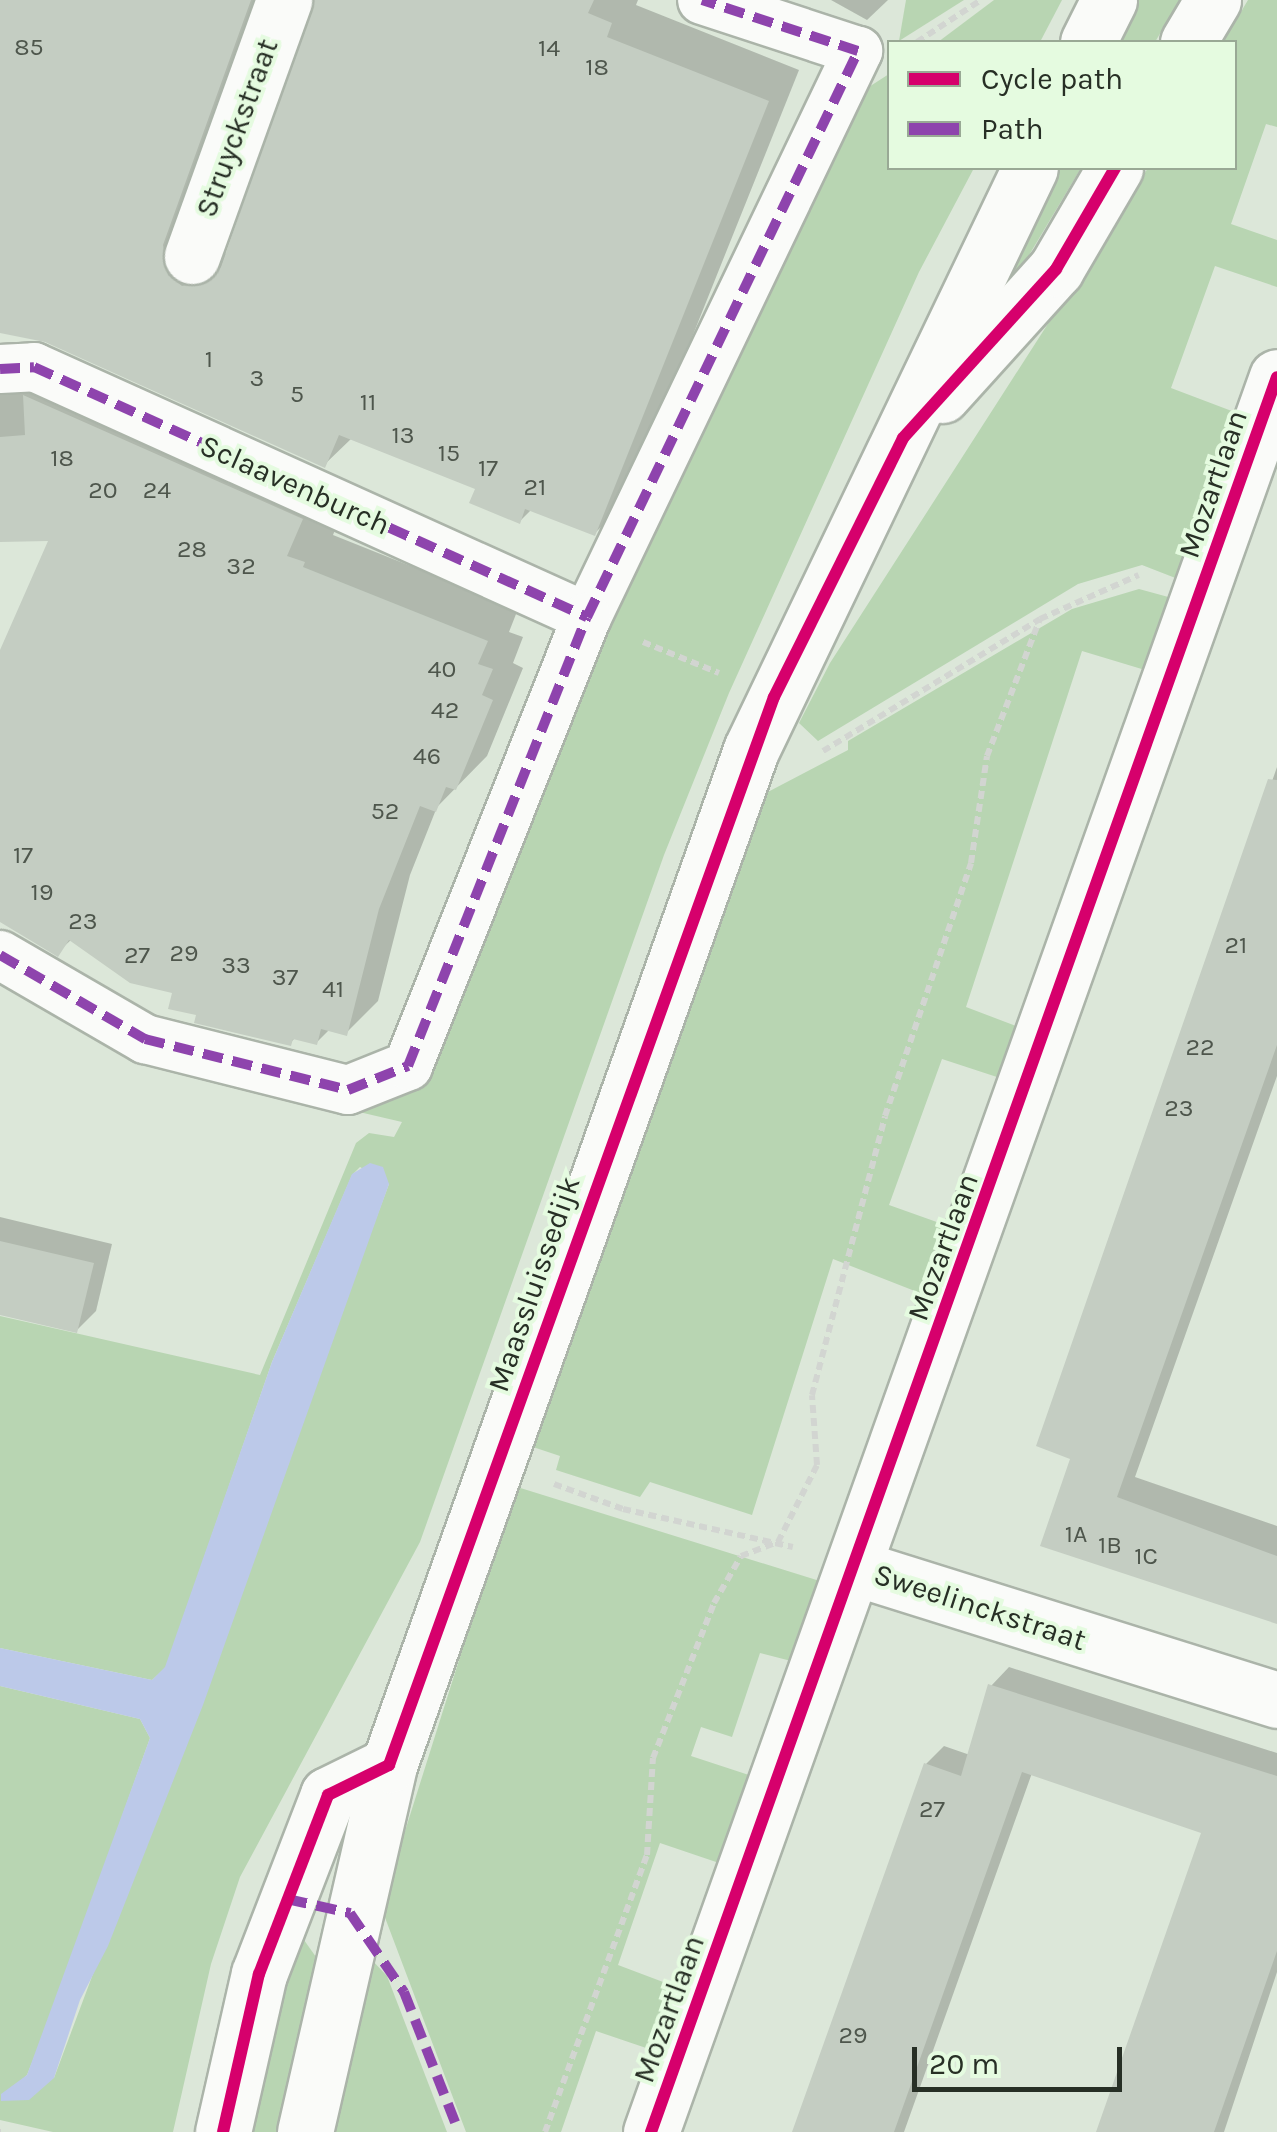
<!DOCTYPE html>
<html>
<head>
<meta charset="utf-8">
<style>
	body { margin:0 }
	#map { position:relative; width:1277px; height:2132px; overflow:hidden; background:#dce7d9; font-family:Karla,sans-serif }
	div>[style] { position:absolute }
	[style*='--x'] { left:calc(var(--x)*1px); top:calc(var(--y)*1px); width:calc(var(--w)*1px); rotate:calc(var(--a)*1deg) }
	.green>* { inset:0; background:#b8d5b2 }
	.water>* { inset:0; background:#bcc9e9 }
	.shadow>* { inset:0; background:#0003 }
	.building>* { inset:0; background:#c4cdc2 }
	.path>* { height:6px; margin-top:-3px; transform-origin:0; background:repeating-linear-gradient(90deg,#d2d5d1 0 8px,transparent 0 13px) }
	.roads { filter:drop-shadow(2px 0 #abb4a9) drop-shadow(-2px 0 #abb4a9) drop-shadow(0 2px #abb4a9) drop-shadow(0 -2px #abb4a9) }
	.pedestrian>* { height:48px; margin:-24px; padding:0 24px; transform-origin:24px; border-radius:24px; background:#fafbf9 }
	.minor>* { height:55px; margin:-27.5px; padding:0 27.5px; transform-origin:27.5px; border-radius:27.5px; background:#fafbf9 }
	.quiet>* { height:10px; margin-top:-5px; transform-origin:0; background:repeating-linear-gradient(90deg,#8e44ad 0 20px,transparent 0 30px) }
	.cycleway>* { height:12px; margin:-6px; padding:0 6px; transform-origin:6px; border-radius:6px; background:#d6006c }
	span { translate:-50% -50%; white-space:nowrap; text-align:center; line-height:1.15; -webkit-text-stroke:8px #e5fbe0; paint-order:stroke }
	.number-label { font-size:25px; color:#4e564c }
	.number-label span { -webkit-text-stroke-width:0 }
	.street-label { font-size:30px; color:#272f25 }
	.legend { position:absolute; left:887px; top:40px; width:350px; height:130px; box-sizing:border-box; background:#e5fbe0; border:2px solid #99a995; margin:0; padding:12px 18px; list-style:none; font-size:30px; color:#272f25 }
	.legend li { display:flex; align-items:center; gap:20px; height:50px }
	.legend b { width:50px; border:2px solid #99a995 }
	.scale { position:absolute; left:912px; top:2047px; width:210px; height:45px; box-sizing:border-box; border:5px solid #272f25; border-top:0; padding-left:12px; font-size:30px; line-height:35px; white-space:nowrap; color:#272f25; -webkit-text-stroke:8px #e5fbe0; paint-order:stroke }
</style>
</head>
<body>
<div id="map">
	<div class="green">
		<i style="clip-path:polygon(906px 0,964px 0,899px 41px)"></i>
		<i style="clip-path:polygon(994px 0,1062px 0,1040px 42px,938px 42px)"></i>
		<i style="clip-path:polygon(1139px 0,1180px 0,1155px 42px,1116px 42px)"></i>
		<i style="clip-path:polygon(1248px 0,1277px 0,1277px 127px,1266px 124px,1231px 224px,1277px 240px,1277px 287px,1215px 266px,1171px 388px,1237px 413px,1178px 579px,1142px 565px,1078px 584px,818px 741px,799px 723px,830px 663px,1148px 168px,1234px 168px,1234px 42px,1223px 42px)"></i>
		<i style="clip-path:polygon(889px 74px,890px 168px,974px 168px,919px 272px,729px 693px,664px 855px,420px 1542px,240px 1877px,211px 1964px,173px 2132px,53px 2132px,0 2120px,0 1686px,140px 1719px,150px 1738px,51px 2015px,27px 2075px,15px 2086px,54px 2078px,389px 1184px,360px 1167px,352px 1175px,272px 1362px,166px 1667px,152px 1680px,0 1648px,0 1316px,260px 1375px,356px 1143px,369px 1133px,394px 1137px,402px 1122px,342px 1108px,395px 1080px,418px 1089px,596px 640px,844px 103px)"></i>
		<i style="clip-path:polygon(1050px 168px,1081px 168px,1013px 282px,995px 271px)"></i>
		<i style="clip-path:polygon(1139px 589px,1172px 598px,1145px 670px,1082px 651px,966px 1007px,1016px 1026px,1000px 1078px,942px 1059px,889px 1205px,948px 1226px,925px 1295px,833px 1259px,752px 1515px,650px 1482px,640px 1497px,556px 1470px,560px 1456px,530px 1446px,764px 794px,848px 750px,848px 741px,1072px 609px)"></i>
		<i style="clip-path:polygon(514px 1486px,823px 1582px,795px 1662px,760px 1653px,732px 1737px,701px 1727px,691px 1756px,755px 1777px,722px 1864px,660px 1843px,618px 1965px,679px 1988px,655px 2051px,596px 2031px,561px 2132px,466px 2132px,381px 1907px)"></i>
		<i style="clip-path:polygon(288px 1940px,304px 1940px,316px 1957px,277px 2132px,237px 2132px)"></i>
		<i style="clip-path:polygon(370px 1958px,387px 1976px,447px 2132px,327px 2132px)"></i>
	</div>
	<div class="water">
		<i style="clip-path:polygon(370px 1163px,383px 1167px,389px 1184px,203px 1705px,108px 1946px,80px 2000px,54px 2078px,29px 2100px,1px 2101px,1px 2094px,27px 2075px,150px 1738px,140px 1719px,0 1686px,0 1648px,152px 1680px,165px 1667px,272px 1362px,352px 1174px)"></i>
	</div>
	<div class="shadow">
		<i style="clip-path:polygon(0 0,269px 0,215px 255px,229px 253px,322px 0,638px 0,636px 5px,799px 70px,626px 502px,595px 533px,532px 509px,520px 521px,478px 488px,352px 438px,324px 465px,46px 339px,0 330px)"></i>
		<i style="clip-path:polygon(831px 0,888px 0,867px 20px)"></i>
		<i style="clip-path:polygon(0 381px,333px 487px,318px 524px,335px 530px,333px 535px,518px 609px,509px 632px,523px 637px,513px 663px,523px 668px,487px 756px,437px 807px,410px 875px,378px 1001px,346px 1033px,330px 1029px,317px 1042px,296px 1037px,290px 1043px,198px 1013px,175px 991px,72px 939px,57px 953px,0 915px,0 656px,53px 536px,0 539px)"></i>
		<i style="clip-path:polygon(1277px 767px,1277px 1076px,1135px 1477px,1277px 1526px,1277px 1621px,1043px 1545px,1073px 1457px,1039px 1445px)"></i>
		<i style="clip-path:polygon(0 1217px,112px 1244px,96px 1311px,76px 1331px,0 1312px)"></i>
		<i style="clip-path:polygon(1009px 1667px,1277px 1753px,1277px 1972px,1224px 2132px,1099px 2132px,1204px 1831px,1032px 1773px,904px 2132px,796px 2132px,926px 1764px,944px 1746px,970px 1755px,991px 1686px)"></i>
	</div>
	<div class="building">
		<i style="clip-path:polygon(0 0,251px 0,163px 245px,168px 275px,182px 286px,211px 280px,221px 267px,314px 0,594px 0,588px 13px,612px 23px,607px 37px,769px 101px,595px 536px,525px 509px,520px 524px,469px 503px,475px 489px,339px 435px,325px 468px,45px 342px,0 333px)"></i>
		<i style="clip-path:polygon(23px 395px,303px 519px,287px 556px,305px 562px,303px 567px,488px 641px,478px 664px,493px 669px,482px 695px,493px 700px,456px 790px,446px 787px,436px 812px,420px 806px,379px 909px,347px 1036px,321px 1029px,317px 1045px,293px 1039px,291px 1046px,194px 1023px,196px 1015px,168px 1009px,172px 993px,130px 983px,69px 940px,58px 957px,0 922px,0 650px,48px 541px,0 542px,0 437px,25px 435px)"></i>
		<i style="clip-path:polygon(1268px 779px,1277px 780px,1277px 1045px,1117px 1497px,1277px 1556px,1277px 1624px,1040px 1546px,1070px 1459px,1036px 1446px)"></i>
		<i style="clip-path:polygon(0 1241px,94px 1263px,77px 1333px,0 1315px)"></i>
		<i style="clip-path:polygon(988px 1684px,1277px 1776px,1277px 1951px,1214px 2132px,1096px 2132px,1201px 1833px,1022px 1772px,894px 2132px,792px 2132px,924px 1763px,961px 1776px)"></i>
	</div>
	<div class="path">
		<i style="--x:917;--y:42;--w:77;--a:-33.3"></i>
		<i style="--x:643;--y:642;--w:82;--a:22.2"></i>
		<i style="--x:823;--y:751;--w:254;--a:-31.3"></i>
		<i style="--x:1040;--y:619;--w:108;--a:-24"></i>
		<i style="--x:554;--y:1484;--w:73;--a:19.9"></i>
		<i style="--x:623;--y:1509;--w:174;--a:12.6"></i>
		<i style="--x:0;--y:2132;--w:1;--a:0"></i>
		<i style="--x:545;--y:2132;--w:295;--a:-69.8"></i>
		<i style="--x:647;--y:1855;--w:97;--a:-86.5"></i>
		<i style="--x:653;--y:1758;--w:167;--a:-68.5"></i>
		<i style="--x:714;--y:1603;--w:54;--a:-60.1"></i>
		<i style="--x:741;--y:1556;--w:40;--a:-21"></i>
		<i style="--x:778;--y:1542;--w:86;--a:-63.1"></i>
		<i style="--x:817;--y:1465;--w:70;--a:-94.1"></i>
		<i style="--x:812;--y:1395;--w:288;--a:-75.3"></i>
		<i style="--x:885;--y:1116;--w:267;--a:-71.2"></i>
		<i style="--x:971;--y:863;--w:108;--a:-81.5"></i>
		<i style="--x:987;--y:756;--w:147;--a:-68.9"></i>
	</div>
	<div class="roads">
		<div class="pedestrian">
			<i style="--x:0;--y:369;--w:34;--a:-3"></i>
			<i style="--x:34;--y:367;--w:607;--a:24.33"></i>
			<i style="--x:587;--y:617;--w:628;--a:-64.41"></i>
			<i style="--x:858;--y:51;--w:164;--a:-161.9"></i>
			<i style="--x:0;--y:955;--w:168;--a:30.1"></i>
			<i style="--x:145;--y:1039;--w:209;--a:14.1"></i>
			<i style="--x:348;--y:1090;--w:65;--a:-21.8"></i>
			<i style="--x:408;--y:1066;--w:483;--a:-68.3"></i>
		</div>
		<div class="minor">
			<i style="--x:1088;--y:42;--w:47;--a:-63.4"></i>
			<i style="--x:1188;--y:42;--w:49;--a:-59.2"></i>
			<i style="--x:192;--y:256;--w:272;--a:-70.2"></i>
			<i style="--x:942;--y:395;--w:170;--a:-47.9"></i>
			<i style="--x:1056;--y:269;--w:117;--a:-59.7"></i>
			<i style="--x:856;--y:1568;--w:441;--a:17.4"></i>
			<i style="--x:223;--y:2132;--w:162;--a:-77.2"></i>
			<i style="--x:259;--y:1974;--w:192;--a:-68.9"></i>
			<i style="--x:328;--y:1795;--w:68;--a:-26.2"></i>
			<i style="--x:305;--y:2132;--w:376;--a:-77.1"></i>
			<i style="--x:389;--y:1765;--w:1078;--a:-70.37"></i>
			<i style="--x:751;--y:750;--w:645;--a:-64.39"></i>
			<i style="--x:651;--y:2132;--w:1863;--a:-70.37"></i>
		</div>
	</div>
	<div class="quiet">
		<i style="--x:0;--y:369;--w:34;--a:-3"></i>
		<i style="--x:34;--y:367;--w:607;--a:24.33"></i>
		<i style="--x:587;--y:617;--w:628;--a:-64.41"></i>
		<i style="--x:858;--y:51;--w:164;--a:-161.9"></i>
		<i style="--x:0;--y:955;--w:168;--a:30.1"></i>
		<i style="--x:145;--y:1039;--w:209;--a:14.1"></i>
		<i style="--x:348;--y:1090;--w:65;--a:-21.8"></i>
		<i style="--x:408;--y:1066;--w:483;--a:-68.3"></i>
		<i style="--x:287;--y:1899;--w:65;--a:12.5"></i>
		<i style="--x:350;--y:1913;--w:96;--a:55.6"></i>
		<i style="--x:404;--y:1992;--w:150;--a:68.6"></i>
	</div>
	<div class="cycleway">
		<i style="--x:223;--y:2132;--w:162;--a:-77.2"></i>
		<i style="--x:259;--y:1974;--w:192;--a:-68.9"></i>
		<i style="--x:328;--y:1795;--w:68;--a:-26.2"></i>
		<i style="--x:389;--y:1765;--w:1135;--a:-70.18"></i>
		<i style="--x:774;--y:697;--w:289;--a:-63.5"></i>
		<i style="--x:903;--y:438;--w:228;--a:-47.8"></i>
		<i style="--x:1056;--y:269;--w:117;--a:-59.7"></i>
		<i style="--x:651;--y:2132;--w:1863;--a:-70.37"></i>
	</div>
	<div class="number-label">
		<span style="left:29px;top:47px">85</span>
		<span style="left:549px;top:48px">14</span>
		<span style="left:597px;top:67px">18</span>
		<span style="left:209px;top:359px">1</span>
		<span style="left:257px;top:378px">3</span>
		<span style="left:297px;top:394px">5</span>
		<span style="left:368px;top:402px">11</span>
		<span style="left:403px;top:435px">13</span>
		<span style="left:449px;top:453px">15</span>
		<span style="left:62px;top:458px">18</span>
		<span style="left:488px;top:468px">17</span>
		<span style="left:535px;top:487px">21</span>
		<span style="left:103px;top:490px">20</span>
		<span style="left:157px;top:490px">24</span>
		<span style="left:192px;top:549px">28</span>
		<span style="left:241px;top:566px">32</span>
		<span style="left:442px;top:669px">40</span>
		<span style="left:445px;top:710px">42</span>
		<span style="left:427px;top:756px">46</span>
		<span style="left:385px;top:811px">52</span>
		<span style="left:23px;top:855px">17</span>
		<span style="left:42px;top:892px">19</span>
		<span style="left:83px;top:921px">23</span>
		<span style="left:1236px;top:945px">21</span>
		<span style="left:184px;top:953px">29</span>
		<span style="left:137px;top:955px">27</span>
		<span style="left:236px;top:965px">33</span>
		<span style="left:285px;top:977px">37</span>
		<span style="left:333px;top:989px">41</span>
		<span style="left:1200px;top:1047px">22</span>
		<span style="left:1179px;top:1108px">23</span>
		<span style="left:1076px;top:1534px">1A</span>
		<span style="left:1110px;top:1545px">1B</span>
		<span style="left:1146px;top:1556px">1C</span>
		<span style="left:932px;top:1809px">27</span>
		<span style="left:853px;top:2035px">29</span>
	</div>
	<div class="street-label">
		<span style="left:237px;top:128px;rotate:-70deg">Struyckstraat</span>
		<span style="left:1213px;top:484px;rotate:-71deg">Mozartlaan</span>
		<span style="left:295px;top:485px;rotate:24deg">Sclaavenburch</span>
		<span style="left:943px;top:1247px;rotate:-70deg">Mozartlaan</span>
		<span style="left:534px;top:1284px;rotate:-71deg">Maassluissedijk</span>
		<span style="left:980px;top:1607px;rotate:18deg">Sweelinckstraat</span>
		<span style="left:669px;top:2009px;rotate:-70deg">Mozartlaan</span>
	</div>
	<ul class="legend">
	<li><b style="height:12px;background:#d6006c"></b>Cycle path</li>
	<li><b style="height:12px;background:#8e44ad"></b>Path</li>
	</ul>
	<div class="scale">20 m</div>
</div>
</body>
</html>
